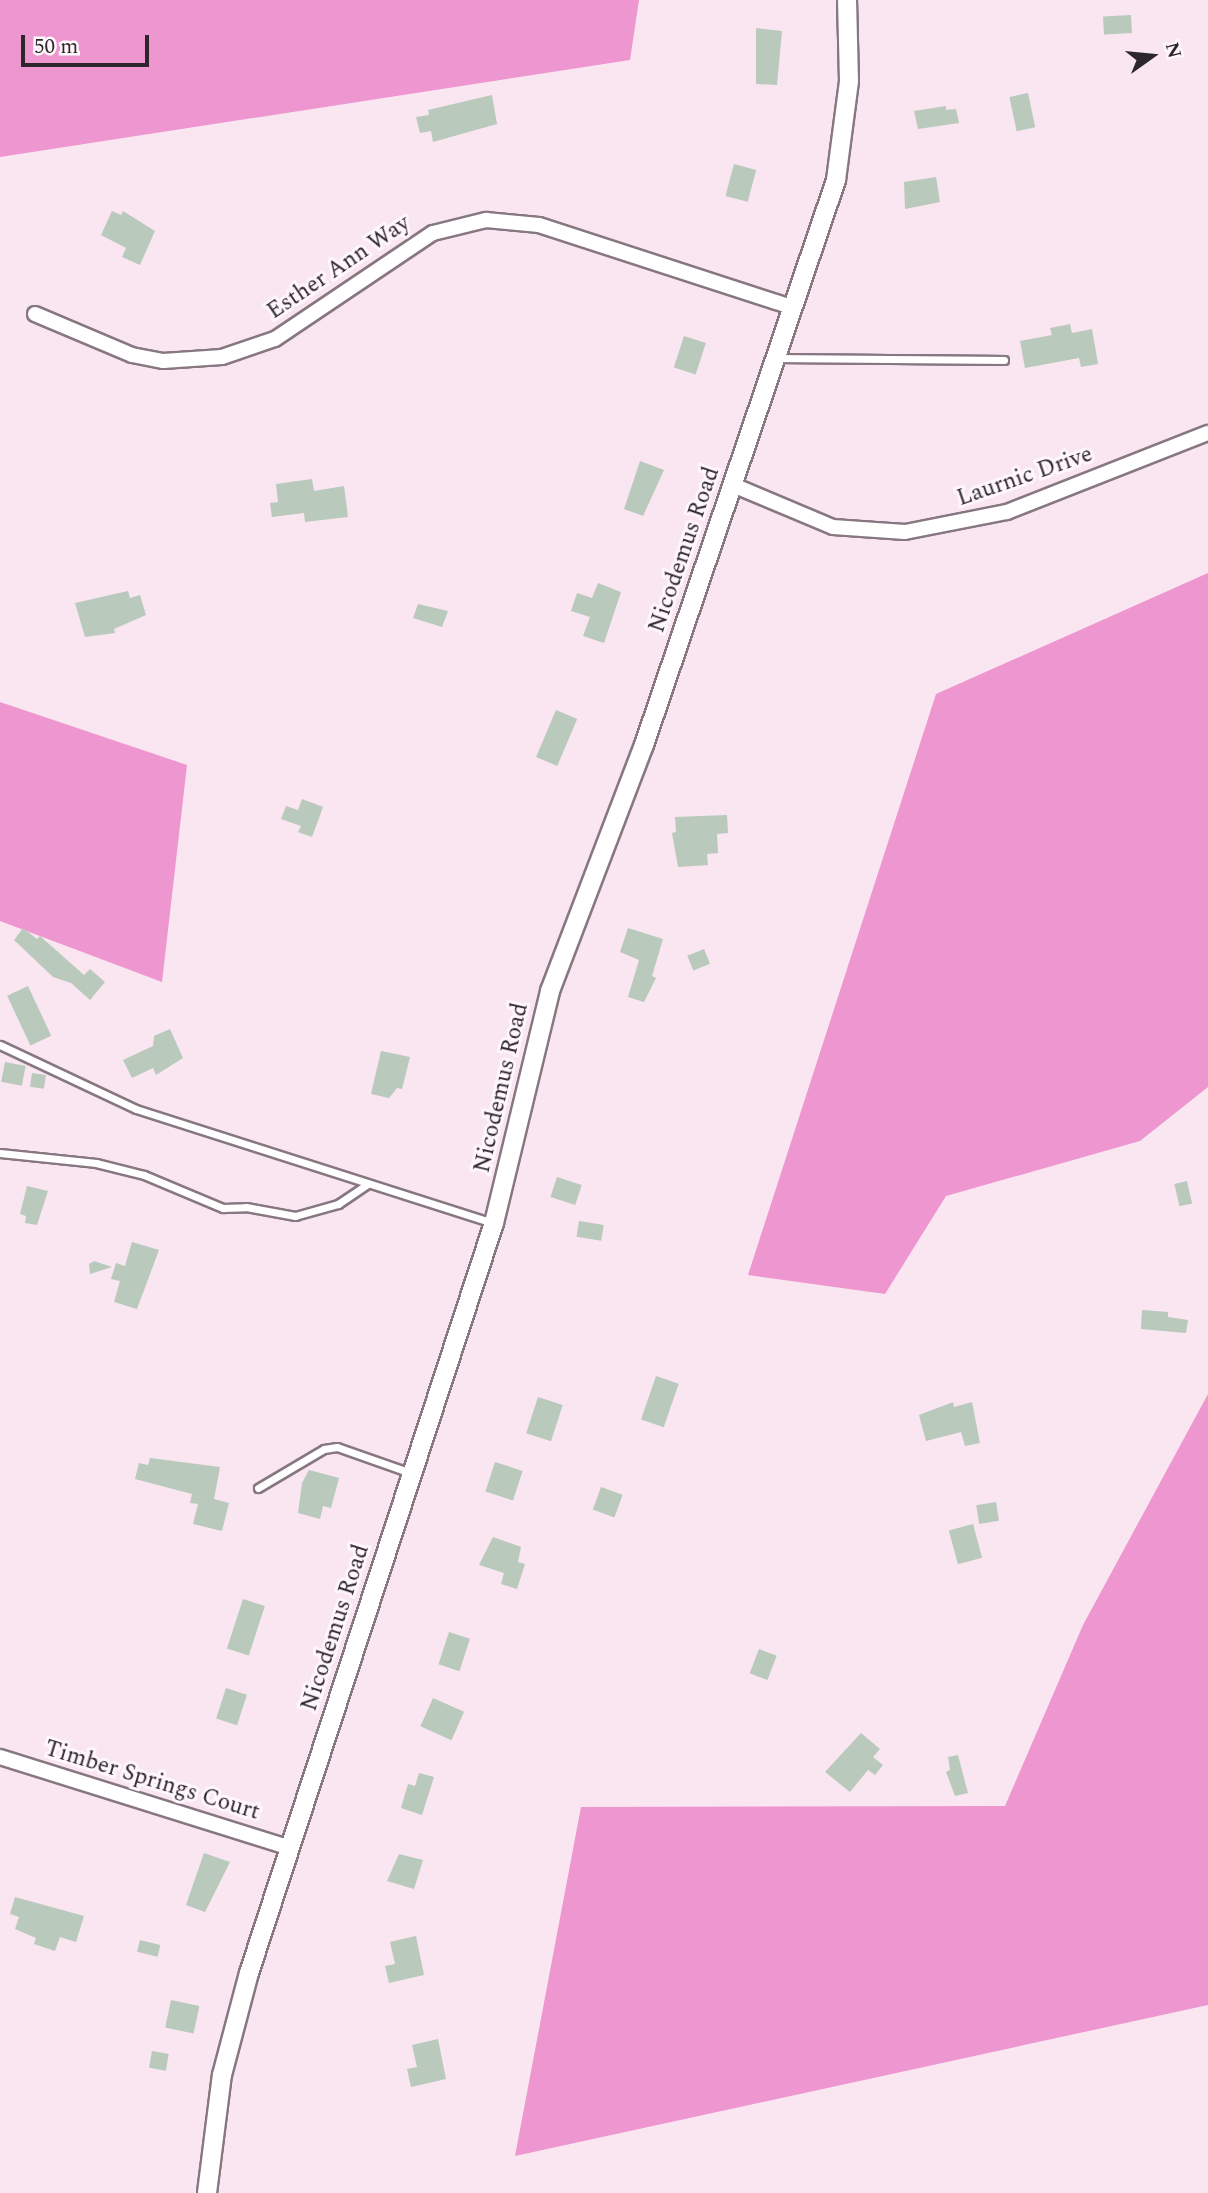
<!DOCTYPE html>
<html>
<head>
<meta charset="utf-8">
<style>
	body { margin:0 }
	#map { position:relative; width:1208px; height:2193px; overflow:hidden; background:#f9e6f1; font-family:Spectral,serif }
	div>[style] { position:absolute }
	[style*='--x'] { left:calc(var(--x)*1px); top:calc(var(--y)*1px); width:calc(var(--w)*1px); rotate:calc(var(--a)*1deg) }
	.forest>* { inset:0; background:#ee96d0 }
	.building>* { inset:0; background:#b9c9bb; transform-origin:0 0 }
	.roads { filter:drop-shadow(2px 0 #877781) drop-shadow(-2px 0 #877781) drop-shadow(0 2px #877781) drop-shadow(0 -2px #877781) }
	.service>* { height:7px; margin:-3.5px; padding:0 3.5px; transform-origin:3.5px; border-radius:3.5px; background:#fff }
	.minor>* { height:14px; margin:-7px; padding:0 7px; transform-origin:7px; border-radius:7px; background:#fff }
	.tertiary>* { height:18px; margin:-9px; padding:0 9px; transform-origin:9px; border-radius:9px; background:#fff }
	span { translate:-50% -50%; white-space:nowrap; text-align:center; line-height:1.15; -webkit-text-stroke:6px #fff7fc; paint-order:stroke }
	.street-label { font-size:23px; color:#2d262a }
	.north { position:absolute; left:1117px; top:21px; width:70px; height:70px; -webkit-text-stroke:5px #fff7fc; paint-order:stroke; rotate:75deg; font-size:19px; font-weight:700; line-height:28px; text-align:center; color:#2d262a }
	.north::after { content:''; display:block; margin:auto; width:24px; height:32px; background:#2d262a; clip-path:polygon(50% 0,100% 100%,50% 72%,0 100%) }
	.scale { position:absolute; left:21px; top:35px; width:128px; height:32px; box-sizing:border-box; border:4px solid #2d262a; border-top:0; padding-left:9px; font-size:21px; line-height:24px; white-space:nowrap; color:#2d262a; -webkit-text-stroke:5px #fff7fc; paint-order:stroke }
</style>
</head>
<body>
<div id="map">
	<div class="forest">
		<i style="clip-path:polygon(0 0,639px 0,630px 60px,0 157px)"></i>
		<i style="clip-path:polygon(1208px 573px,1208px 1087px,1140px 1141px,946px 1196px,885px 1294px,748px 1275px,936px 694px)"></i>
		<i style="clip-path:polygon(0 702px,187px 765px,162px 982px,0 921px)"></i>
		<i style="clip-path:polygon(1208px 1394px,1208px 2005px,515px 2156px,581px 1807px,1005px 1806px,1083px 1625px)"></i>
	</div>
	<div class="building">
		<i style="left:1131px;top:15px;width:18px;height:28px;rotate:87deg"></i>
		<i style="clip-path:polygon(756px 28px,782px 31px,777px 85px,756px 84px)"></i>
		<i style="left:1028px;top:93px;width:35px;height:19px;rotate:78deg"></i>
		<i style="clip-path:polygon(492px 95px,497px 124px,433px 142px,431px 131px,420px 133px,416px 117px,429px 115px,428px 110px)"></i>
		<i style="clip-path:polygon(946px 106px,946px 110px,956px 109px,959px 123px,918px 129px,914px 111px)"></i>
		<i style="left:734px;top:164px;width:23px;height:33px;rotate:15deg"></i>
		<i style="clip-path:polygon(936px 177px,940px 202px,905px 209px,904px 182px)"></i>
		<i style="clip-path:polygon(112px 211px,121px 215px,123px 211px,155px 231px,140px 265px,122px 257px,126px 248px,101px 235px)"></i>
		<i style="clip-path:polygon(1070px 324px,1072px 333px,1092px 329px,1098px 364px,1081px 367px,1079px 358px,1025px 368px,1020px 341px,1052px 335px,1050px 328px)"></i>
		<i style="left:684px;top:336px;width:23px;height:33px;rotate:18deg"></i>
		<i style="clip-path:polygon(640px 461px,664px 470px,643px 516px,624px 509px)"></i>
		<i style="clip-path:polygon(312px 479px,314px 491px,344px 486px,348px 517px,305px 522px,304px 513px,272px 517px,270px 503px,278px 502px,276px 484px)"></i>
		<i style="clip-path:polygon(598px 583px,621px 592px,604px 643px,583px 636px,590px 617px,571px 611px,577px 593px,592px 598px)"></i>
		<i style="clip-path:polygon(128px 591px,130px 598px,140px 595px,146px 615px,114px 629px,115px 633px,85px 637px,75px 603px)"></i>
		<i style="clip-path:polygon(418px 604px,448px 611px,442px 627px,413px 618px)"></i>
		<i style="left:556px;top:710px;width:23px;height:51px;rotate:23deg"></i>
		<i style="clip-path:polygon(302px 799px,323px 807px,312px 837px,298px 832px,301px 826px,281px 819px,286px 806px,298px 810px)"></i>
		<i style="clip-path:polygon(727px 815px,728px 833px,717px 834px,718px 853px,707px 854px,708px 865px,678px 867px,672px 833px,676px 832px,675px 817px)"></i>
		<i style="clip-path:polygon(23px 928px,37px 939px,40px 936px,84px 975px,90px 969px,105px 982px,90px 1000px,71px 983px,53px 977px,14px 940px)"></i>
		<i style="clip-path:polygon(628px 928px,663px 939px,652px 976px,656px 978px,644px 1002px,628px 997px,639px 960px,620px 952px)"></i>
		<i style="left:704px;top:949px;width:16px;height:18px;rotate:68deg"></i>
		<i style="left:28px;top:986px;width:55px;height:23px;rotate:65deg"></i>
		<i style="clip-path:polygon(170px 1029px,183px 1058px,156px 1075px,153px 1068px,132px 1078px,123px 1060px,153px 1046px,154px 1036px)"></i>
		<i style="clip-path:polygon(381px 1051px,410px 1057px,402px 1089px,397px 1088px,389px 1098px,371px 1094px)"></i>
		<i style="left:5px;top:1062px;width:21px;height:20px;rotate:11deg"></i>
		<i style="left:32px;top:1073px;width:14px;height:14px;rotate:8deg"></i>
		<i style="left:557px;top:1177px;width:26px;height:21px;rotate:18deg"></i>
		<i style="left:1187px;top:1181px;width:23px;height:13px;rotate:77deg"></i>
		<i style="clip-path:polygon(27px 1186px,48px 1191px,37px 1225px,25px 1223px,26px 1216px,20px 1214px)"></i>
		<i style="left:579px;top:1221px;width:25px;height:16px;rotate:9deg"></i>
		<i style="clip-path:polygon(132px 1242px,159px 1250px,137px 1309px,114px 1302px,120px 1281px,111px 1279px,116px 1263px,125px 1266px)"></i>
		<i style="clip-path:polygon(94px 1261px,112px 1267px,90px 1274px,89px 1264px)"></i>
		<i style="clip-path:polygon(1142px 1310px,1168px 1312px,1168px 1317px,1188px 1320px,1186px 1333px,1141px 1329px)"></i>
		<i style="left:656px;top:1376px;width:24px;height:46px;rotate:19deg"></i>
		<i style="left:538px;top:1397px;width:26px;height:38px;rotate:18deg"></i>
		<i style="clip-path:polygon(953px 1402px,954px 1407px,972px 1402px,980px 1443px,965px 1446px,961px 1432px,926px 1441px,919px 1415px)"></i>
		<i style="clip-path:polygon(150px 1458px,220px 1467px,214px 1499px,229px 1503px,222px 1531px,193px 1524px,198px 1504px,190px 1503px,192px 1494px,135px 1479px,139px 1463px,148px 1465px)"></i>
		<i style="left:495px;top:1462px;width:29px;height:31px;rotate:18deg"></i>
		<i style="clip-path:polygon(309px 1470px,339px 1478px,331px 1508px,323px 1506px,320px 1519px,298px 1513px,302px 1483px)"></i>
		<i style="left:601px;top:1487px;width:23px;height:24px;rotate:20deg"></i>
		<i style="left:996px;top:1502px;width:19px;height:20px;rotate:81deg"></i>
		<i style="left:973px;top:1524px;width:35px;height:25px;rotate:75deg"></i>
		<i style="clip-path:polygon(493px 1537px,521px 1547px,518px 1562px,525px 1564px,517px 1589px,501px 1584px,504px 1573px,479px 1565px)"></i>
		<i style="left:243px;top:1599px;width:23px;height:52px;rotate:18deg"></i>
		<i style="left:449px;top:1632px;width:22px;height:34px;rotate:18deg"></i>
		<i style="left:759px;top:1649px;width:19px;height:26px;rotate:21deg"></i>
		<i style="left:226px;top:1688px;width:22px;height:32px;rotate:18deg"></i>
		<i style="left:433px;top:1698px;width:34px;height:31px;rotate:24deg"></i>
		<i style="clip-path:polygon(861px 1733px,880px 1749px,873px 1757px,883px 1765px,875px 1775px,868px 1770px,850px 1792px,825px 1772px)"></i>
		<i style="clip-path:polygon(958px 1755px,968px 1793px,955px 1796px,946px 1772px,950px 1770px,948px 1757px)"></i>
		<i style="clip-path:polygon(419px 1773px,434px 1777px,422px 1815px,401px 1808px,408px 1784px,415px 1786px)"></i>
		<i style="clip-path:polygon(204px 1853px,230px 1862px,205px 1912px,186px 1905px)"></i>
		<i style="clip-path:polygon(399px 1854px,423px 1860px,414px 1889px,387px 1881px)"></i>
		<i style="clip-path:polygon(15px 1897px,84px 1916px,76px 1942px,60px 1937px,55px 1951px,34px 1944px,36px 1938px,15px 1929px,19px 1917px,10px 1914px)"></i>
		<i style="clip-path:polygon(416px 1936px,424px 1975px,389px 1983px,385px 1966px,395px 1964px,390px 1942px)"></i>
		<i style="left:140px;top:1940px;width:21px;height:12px;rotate:14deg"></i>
		<i style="left:171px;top:2000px;width:29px;height:28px;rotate:12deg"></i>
		<i style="clip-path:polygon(438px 2039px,446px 2079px,411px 2087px,407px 2069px,417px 2067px,412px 2045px)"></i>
		<i style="left:152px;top:2051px;width:17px;height:17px;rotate:10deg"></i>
	</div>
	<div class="roads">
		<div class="service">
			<i style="--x:777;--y:358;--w:227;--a:0.5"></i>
			<i style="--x:0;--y:1045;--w:150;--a:25.2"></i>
			<i style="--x:136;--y:1109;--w:376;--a:17.7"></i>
			<i style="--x:0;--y:1153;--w:97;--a:5.9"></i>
			<i style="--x:96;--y:1163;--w:49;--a:14"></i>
			<i style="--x:144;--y:1175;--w:86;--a:22.7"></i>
			<i style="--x:223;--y:1208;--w:23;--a:-2"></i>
			<i style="--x:246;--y:1207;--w:50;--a:10.4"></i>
			<i style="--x:295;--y:1216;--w:45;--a:-15.6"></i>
			<i style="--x:338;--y:1204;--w:36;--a:-34"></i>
			<i style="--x:258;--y:1488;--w:77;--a:-30.6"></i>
			<i style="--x:324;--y:1449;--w:13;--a:-9"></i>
			<i style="--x:337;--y:1447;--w:78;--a:19.4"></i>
		</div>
		<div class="minor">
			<i style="--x:35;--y:314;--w:105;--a:22.9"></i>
			<i style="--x:132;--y:355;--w:32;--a:11"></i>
			<i style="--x:163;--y:361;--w:59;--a:-3.9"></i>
			<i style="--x:222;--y:357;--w:56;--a:-18.8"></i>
			<i style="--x:275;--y:339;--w:190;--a:-33.9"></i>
			<i style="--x:433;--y:233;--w:55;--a:-13.8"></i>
			<i style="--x:486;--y:220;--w:53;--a:5.4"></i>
			<i style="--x:539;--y:225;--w:265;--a:18"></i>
			<i style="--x:733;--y:485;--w:108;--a:22.8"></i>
			<i style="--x:833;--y:527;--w:72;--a:4"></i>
			<i style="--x:905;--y:532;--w:104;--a:-11.1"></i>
			<i style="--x:1007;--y:512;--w:216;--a:-21.5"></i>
			<i style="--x:0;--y:1757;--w:305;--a:17.4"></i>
		</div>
		<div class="tertiary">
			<i style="--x:207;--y:2193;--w:119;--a:-82.8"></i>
			<i style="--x:222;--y:2075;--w:106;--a:-75.2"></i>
			<i style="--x:249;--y:1973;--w:789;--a:-71.91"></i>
			<i style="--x:494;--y:1223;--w:239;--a:-76.4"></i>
			<i style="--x:550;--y:991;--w:263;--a:-69.1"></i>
			<i style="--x:644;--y:745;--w:597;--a:-71.23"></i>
			<i style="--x:836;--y:180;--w:100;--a:-82.5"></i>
			<i style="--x:849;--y:81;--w:81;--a:-91.4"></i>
		</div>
	</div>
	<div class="street-label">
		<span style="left:339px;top:268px;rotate:-34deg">Esther Ann Way</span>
		<span style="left:1025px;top:477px;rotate:-19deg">Laurnic Drive</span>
		<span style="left:685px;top:550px;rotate:-71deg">Nicodemus Road</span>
		<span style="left:502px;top:1088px;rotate:-77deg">Nicodemus Road</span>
		<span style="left:336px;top:1628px;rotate:-72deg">Nicodemus Road</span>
		<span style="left:152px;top:1781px;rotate:17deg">Timber Springs Court</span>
	</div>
	<div class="north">N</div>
	<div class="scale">50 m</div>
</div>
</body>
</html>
